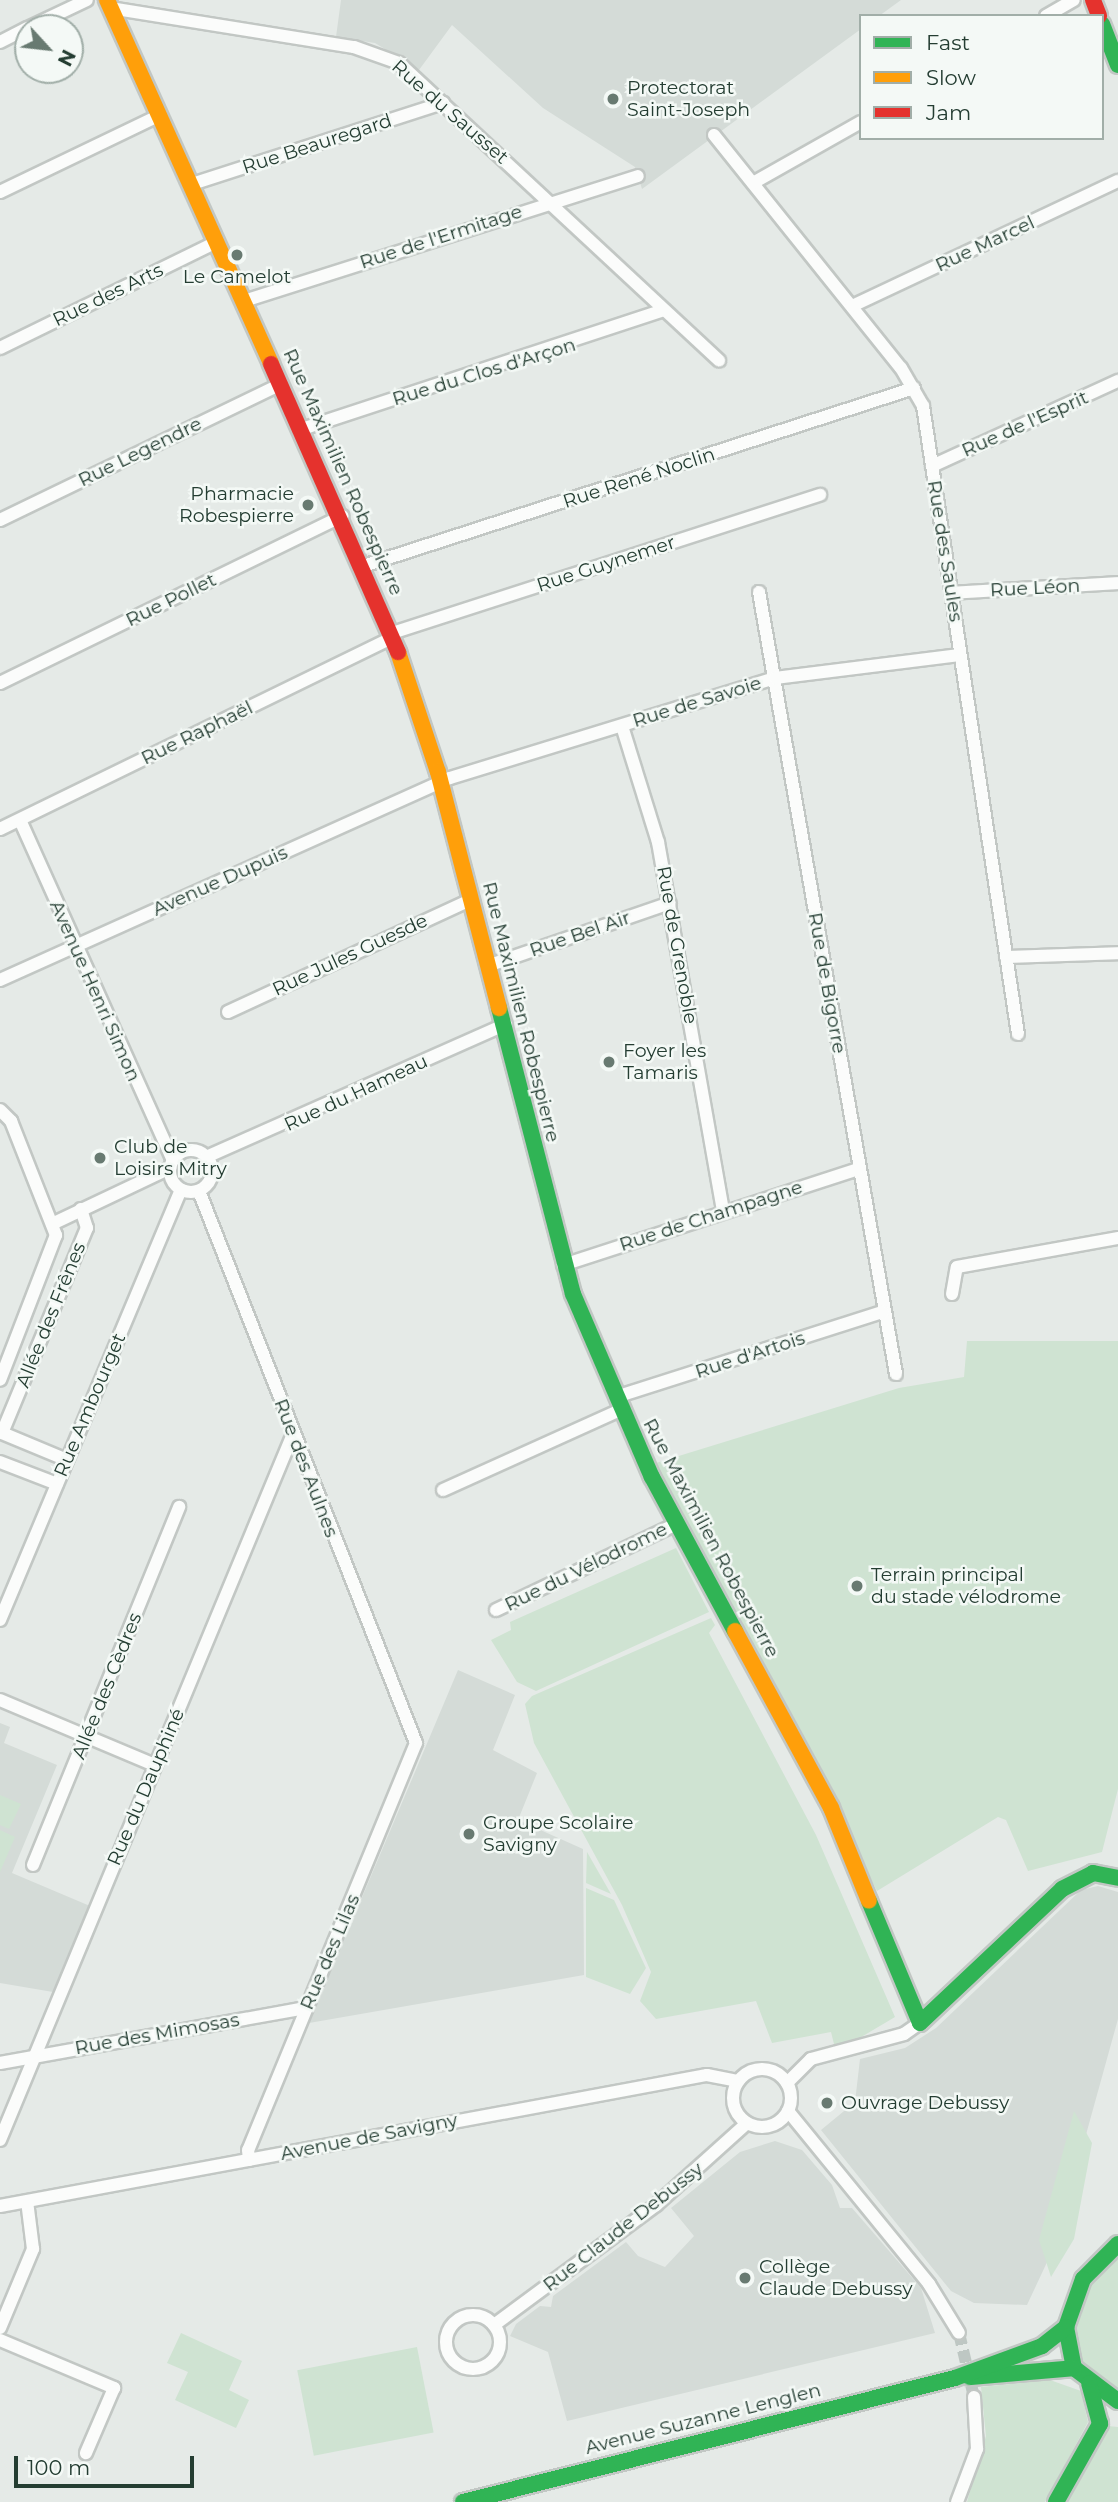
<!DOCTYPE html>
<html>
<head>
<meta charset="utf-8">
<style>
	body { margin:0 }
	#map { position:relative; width:1118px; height:2502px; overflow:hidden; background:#e5eae7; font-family:Montserrat,sans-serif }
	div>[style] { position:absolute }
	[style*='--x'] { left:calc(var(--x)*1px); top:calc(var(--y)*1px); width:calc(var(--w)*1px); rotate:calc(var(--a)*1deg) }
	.built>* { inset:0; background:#d4dbd7 }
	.green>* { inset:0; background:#cfe3d2; transform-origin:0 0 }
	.street-tunnel>* { height:12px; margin-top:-6px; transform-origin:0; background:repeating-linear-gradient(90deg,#bec7c3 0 12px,transparent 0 18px) }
	.roads { filter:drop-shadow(2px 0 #c2c7c4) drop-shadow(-2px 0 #c2c7c4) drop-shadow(0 2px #c2c7c4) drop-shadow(0 -2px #c2c7c4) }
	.street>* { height:12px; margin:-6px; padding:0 6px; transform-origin:6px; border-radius:6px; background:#fbfcfb }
	.street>.ring { margin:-6px; padding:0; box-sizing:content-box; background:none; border:12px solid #fbfcfb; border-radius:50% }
	.fast>* { height:16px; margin:-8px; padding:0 8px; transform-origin:8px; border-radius:8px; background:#30b455 }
	.slow>* { height:16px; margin:-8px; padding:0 8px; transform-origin:8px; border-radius:8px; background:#ff9f0a }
	.jam>* { height:16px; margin:-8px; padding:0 8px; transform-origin:8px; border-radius:8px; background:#e5322d }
	.dots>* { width:19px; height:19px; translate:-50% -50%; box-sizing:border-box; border:4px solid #f4f9f6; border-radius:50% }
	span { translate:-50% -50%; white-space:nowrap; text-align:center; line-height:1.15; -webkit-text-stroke:5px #f4f9f6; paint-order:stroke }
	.poi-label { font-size:19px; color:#243d32 }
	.left { translate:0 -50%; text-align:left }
	.right { translate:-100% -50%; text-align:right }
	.street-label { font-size:19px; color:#243d32 }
	.legend { position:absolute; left:859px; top:14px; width:245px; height:126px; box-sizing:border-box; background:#f4f9f6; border:2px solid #a1aea8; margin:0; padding:9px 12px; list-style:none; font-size:21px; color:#243d32 }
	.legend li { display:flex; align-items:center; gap:14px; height:35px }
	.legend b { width:35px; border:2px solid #a1aea8 }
	.north { position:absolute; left:14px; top:14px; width:70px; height:70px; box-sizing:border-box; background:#f4f9f6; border:2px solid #a1aea8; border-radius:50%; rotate:117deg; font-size:19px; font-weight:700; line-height:28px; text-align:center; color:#243d32 }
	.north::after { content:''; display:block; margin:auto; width:24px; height:32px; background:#687a71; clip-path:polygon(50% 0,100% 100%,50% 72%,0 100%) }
	.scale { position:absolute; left:14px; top:2456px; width:180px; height:32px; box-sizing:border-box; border:4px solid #243d32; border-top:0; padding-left:9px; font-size:21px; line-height:24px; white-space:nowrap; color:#243d32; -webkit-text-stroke:5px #f4f9f6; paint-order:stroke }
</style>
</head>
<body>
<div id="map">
	<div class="built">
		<i style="clip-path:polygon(341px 0,901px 0,879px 16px,861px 16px,861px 29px,642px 189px,635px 167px,543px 108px,452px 25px,419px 70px,375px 43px,336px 37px)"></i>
		<i style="clip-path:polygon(458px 1670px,515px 1695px,493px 1750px,537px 1773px,518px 1820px,583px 1849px,584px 1975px,309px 2023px)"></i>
		<i style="clip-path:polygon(0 1723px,10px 1727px,4px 1743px,57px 1765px,12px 1873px,90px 1906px,53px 1992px,0 1983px)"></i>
		<i style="clip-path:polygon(1098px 1886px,1118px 1892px,1118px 2019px,1056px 2243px,1027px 2305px,974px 2303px,951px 2291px,821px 2130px,855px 2102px,860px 2059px,905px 2048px,936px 2028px,1081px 1890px)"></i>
		<i style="clip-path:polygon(775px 2141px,802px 2150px,832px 2185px,840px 2208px,852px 2208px,921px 2288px,935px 2333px,567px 2421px,548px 2352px,510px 2336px,516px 2324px,540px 2306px,551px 2307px,553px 2296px,626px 2242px,638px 2256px,665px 2267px,694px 2236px,671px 2208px,740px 2152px)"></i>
	</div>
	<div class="green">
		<i style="clip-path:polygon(967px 1341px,1118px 1341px,1118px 1789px,1102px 1852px,1028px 1871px,1006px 1820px,998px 1817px,877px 1891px,656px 1463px,899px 1388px,964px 1377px)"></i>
		<i style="clip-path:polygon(676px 1548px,709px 1612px,536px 1691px,517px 1682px,491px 1640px,511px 1630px,510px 1622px)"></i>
		<i style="clip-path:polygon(711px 1618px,715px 1625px,709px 1633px,816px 1835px,895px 2017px,836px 2052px,831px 2032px,772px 2043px,756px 2001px,656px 2019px,640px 2001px,651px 1972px,622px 1905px,534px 1743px,525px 1704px,532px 1696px)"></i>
		<i style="clip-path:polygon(0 1795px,21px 1804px,9px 1829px,0 1825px)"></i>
		<i style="clip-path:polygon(0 1830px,15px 1837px,0 1872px)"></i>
		<i style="clip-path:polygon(587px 1852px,611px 1894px,586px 1883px)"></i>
		<i style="clip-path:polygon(586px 1888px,614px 1900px,646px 1968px,630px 1994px,586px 1977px)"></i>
		<i style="clip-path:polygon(1074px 2111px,1092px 2143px,1074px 2239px,1051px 2277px,1039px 2240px)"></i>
		<i style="clip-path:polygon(1118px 2258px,1118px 2391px,1079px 2360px,1075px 2340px,1076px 2312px,1090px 2284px)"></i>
		<i style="clip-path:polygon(181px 2333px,242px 2361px,229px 2390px,249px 2400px,236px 2428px,175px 2400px,188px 2372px,167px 2363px)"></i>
		<i style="left:417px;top:2347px;width:87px;height:122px;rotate:79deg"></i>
		<i style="clip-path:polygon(1050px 2380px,1081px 2391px,1088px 2422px,1045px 2502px,967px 2502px,986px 2436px,981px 2387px)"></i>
		<i style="clip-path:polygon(1108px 2426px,1118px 2427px,1118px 2502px,1064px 2502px)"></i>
	</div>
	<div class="street-tunnel">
		<i style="--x:959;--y:2333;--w:66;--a:76.8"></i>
	</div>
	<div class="roads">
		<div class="street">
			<i style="--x:110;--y:8;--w:247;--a:9.1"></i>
			<i style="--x:354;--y:47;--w:48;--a:19.6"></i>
			<i style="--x:399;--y:63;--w:437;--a:42.9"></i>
			<i style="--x:1046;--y:16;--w:32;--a:-30"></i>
			<i style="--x:28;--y:28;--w:65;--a:-25.4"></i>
			<i style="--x:0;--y:42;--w:31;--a:-27"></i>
			<i style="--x:714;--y:135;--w:299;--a:51.3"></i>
			<i style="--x:901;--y:368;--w:44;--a:59.9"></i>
			<i style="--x:923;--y:406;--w:635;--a:81.4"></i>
			<i style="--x:753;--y:183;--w:124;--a:-29.5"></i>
			<i style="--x:192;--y:184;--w:264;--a:-17.9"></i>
			<i style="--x:0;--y:192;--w:178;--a:-25.7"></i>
			<i style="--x:244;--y:301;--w:413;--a:-17.6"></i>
			<i style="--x:852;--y:306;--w:294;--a:-25.2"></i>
			<i style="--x:0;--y:348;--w:241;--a:-26.1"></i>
			<i style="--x:302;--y:429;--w:381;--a:-18.2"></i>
			<i style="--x:932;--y:466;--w:205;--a:-24.6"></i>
			<i style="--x:0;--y:520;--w:312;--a:-25.8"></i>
			<i style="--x:363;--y:566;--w:579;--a:-17.9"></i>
			<i style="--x:759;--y:592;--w:794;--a:80.06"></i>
			<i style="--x:951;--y:593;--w:167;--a:-3.4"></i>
			<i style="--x:392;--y:633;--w:450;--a:-17.9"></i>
			<i style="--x:0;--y:683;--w:381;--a:-26"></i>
			<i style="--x:622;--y:726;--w:121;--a:72.8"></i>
			<i style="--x:658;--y:842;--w:374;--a:80"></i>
			<i style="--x:20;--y:820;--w:373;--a:65.8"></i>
			<i style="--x:0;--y:829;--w:437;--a:-26"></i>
			<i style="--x:1006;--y:957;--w:112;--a:-2"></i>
			<i style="--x:490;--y:965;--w:190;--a:-19"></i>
			<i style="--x:0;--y:980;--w:493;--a:-24.2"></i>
			<i style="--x:450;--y:778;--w:340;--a:-17.1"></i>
			<i style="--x:775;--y:678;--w:186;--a:-7.1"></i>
			<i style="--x:228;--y:1012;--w:269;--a:-24.8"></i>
			<i style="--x:0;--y:1110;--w:16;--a:45"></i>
			<i style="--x:11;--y:1121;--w:123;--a:68.5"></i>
			<i style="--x:56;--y:1235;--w:155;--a:111.1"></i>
			<i class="ring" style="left:170px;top:1150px;width:30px;height:30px"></i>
			<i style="--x:206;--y:1157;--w:328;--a:-23.9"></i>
			<i style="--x:199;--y:1191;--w:593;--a:68.54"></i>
			<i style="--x:416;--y:1743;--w:440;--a:112.4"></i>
			<i style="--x:248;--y:2150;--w:10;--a:84"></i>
			<i style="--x:52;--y:1224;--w:131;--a:-25.4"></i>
			<i style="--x:563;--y:1265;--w:311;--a:-18"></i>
			<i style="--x:952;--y:1294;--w:27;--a:-80"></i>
			<i style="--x:957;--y:1267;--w:164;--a:-10.2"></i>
			<i style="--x:616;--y:1397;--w:280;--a:-17.7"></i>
			<i style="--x:67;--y:1460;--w:70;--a:-157.4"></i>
			<i style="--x:2;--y:1433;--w:222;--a:-67.5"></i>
			<i style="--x:87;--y:1228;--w:20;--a:-108"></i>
			<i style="--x:0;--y:1462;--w:61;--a:21.1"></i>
			<i style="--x:443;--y:1490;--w:196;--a:-24.3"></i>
			<i style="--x:496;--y:1610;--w:199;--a:-25.5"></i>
			<i style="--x:0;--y:1620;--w:467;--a:-67.2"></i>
			<i style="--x:0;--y:1700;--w:168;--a:22.8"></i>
			<i style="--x:33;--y:1865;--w:387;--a:-67.8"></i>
			<i style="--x:0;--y:2063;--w:312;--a:-10.2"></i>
			<i class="ring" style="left:733px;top:2069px;width:46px;height:46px"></i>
			<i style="--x:787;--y:2083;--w:34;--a:-45"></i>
			<i style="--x:811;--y:2059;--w:96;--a:-15"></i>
			<i style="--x:904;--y:2034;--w:19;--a:-35"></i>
			<i style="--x:788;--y:2111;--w:223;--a:50.8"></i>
			<i style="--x:929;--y:2284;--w:57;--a:58.5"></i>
			<i style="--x:0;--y:2140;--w:764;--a:-67.46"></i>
			<i style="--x:0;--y:2206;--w:719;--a:-10.5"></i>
			<i style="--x:707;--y:2075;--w:32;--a:11"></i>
			<i class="ring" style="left:446px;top:2315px;width:42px;height:42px"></i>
			<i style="--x:494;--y:2325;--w:202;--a:-36.5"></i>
			<i style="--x:656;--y:2205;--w:122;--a:-42"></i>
			<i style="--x:0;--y:2328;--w:86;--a:-67.3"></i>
			<i style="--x:33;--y:2249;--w:48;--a:-97.1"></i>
			<i style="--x:0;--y:2340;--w:124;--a:22.8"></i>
			<i style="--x:114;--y:2388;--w:71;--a:113.3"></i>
			<i style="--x:957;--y:2502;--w:57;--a:-69.3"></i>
			<i style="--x:977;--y:2449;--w:52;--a:-93.3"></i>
		</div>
		<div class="fast">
			<i style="--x:1102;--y:24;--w:44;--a:68.7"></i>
			<i style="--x:499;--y:1008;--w:295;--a:75.5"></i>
			<i style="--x:573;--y:1294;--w:199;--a:66.7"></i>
			<i style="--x:652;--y:1477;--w:175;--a:61.7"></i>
			<i style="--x:869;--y:1901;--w:132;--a:67.3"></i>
			<i style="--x:920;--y:2023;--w:195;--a:-43.3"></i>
			<i style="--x:1062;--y:1889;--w:35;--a:-27"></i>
			<i style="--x:1093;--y:1873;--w:25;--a:11"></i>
			<i style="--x:1118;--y:2244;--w:49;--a:135"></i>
			<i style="--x:1083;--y:2279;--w:51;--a:109.5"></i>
			<i style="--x:1066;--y:2327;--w:42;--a:79"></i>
			<i style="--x:1074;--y:2368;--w:55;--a:36.9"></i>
			<i style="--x:970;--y:2377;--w:104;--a:-4.9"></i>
			<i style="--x:463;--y:2502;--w:507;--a:-14.15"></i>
			<i style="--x:955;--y:2378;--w:93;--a:-20.2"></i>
			<i style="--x:1042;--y:2346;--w:31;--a:-38"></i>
			<i style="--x:1056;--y:2502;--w:90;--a:-60.6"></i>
			<i style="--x:1100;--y:2424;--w:42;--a:-105"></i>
		</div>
		<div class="slow">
			<i style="--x:107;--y:0;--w:399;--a:65.7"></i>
			<i style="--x:398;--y:652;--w:126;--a:71.6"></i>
			<i style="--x:438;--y:772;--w:244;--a:75.5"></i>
			<i style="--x:735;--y:1631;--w:201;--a:61.5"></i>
			<i style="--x:831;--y:1808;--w:100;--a:67.8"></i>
		</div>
		<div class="jam">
			<i style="--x:1093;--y:0;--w:17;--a:69"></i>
			<i style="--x:271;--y:364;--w:315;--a:66.2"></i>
		</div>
	</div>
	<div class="dots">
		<i style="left:613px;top:99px;background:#687a71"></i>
		<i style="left:237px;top:255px;background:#687a71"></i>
		<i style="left:308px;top:505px;background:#687a71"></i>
		<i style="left:609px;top:1062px;background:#687a71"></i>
		<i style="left:100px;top:1158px;background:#687a71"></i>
		<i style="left:857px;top:1586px;background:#687a71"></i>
		<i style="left:469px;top:1834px;background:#687a71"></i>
		<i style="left:827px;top:2103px;background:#687a71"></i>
		<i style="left:745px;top:2278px;background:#687a71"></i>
	</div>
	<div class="poi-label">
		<span class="left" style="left:627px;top:99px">Protectorat<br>Saint-Joseph</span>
		<span style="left:237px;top:277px">Le Camelot</span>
		<span class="right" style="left:294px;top:505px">Pharmacie<br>Robespierre</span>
		<span class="left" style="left:623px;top:1062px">Foyer les<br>Tamaris</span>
		<span class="left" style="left:114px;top:1158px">Club de<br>Loisirs Mitry</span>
		<span class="left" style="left:871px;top:1586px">Terrain principal<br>du stade vélodrome</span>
		<span class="left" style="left:483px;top:1834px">Groupe Scolaire<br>Savigny</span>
		<span class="left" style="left:841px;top:2103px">Ouvrage Debussy</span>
		<span class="left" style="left:759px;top:2278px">Collège<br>Claude Debussy</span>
	</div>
	<div class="street-label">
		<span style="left:450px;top:112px;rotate:41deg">Rue du Sausset</span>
		<span style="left:317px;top:144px;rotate:-18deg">Rue Beauregard</span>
		<span style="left:441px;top:237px;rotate:-18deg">Rue de l'Ermitage</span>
		<span style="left:985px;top:244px;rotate:-25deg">Rue Marcel</span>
		<span style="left:108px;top:295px;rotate:-26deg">Rue des Arts</span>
		<span style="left:484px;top:372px;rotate:-17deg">Rue du Clos d'Arçon</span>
		<span style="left:1025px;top:424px;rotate:-24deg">Rue de l'Esprit</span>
		<span style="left:140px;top:452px;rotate:-26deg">Rue Legendre</span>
		<span style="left:343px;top:472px;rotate:66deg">Rue Maximilien Robespierre</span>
		<span style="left:639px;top:478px;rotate:-18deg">Rue René Noclin</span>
		<span style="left:945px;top:551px;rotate:81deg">Rue des Saules</span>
		<span style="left:606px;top:564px;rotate:-18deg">Rue Guynemer</span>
		<span style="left:1035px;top:588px;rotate:-3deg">Rue Léon</span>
		<span style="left:171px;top:600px;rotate:-26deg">Rue Pollet</span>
		<span style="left:697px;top:702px;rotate:-17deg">Rue de Savoie</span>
		<span style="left:197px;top:733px;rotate:-26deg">Rue Raphaël</span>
		<span style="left:220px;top:881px;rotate:-24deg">Avenue Dupuis</span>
		<span style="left:580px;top:934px;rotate:-19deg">Rue Bel Air</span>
		<span style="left:677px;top:945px;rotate:80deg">Rue de Grenoble</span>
		<span style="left:350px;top:955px;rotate:-25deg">Rue Jules Guesde</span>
		<span style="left:827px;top:983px;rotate:80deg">Rue de Bigorre</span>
		<span style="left:95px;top:991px;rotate:66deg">Avenue Henri Simon</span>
		<span style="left:521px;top:1012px;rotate:76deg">Rue Maximilien Robespierre</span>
		<span style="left:356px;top:1093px;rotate:-25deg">Rue du Hameau</span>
		<span style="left:711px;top:1216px;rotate:-18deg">Rue de Champagne</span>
		<span style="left:51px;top:1315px;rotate:-68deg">Allée des Frênes</span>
		<span style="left:750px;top:1355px;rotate:-18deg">Rue d'Artois</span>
		<span style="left:90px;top:1405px;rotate:-67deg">Rue Ambourget</span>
		<span style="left:306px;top:1468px;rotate:69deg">Rue des Aulnes</span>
		<span style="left:711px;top:1538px;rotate:62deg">Rue Maximilien Robespierre</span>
		<span style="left:586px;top:1567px;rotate:-26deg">Rue du Vélodrome</span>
		<span style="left:107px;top:1686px;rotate:-68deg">Allée des Cèdres</span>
		<span style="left:146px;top:1787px;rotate:-67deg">Rue du Dauphiné</span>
		<span style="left:330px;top:1952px;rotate:-67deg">Rue des Lilas</span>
		<span style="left:157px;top:2034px;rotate:-10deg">Rue des Mimosas</span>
		<span style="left:369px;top:2137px;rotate:-11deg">Avenue de Savigny</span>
		<span style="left:623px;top:2227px;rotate:-38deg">Rue Claude Debussy</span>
		<span style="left:703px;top:2419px;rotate:-14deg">Avenue Suzanne Lenglen</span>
	</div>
	<ul class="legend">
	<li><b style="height:9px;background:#30b455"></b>Fast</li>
	<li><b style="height:9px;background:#ff9f0a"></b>Slow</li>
	<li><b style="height:9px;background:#e5322d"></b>Jam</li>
	</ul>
	<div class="north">N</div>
	<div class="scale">100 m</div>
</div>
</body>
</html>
